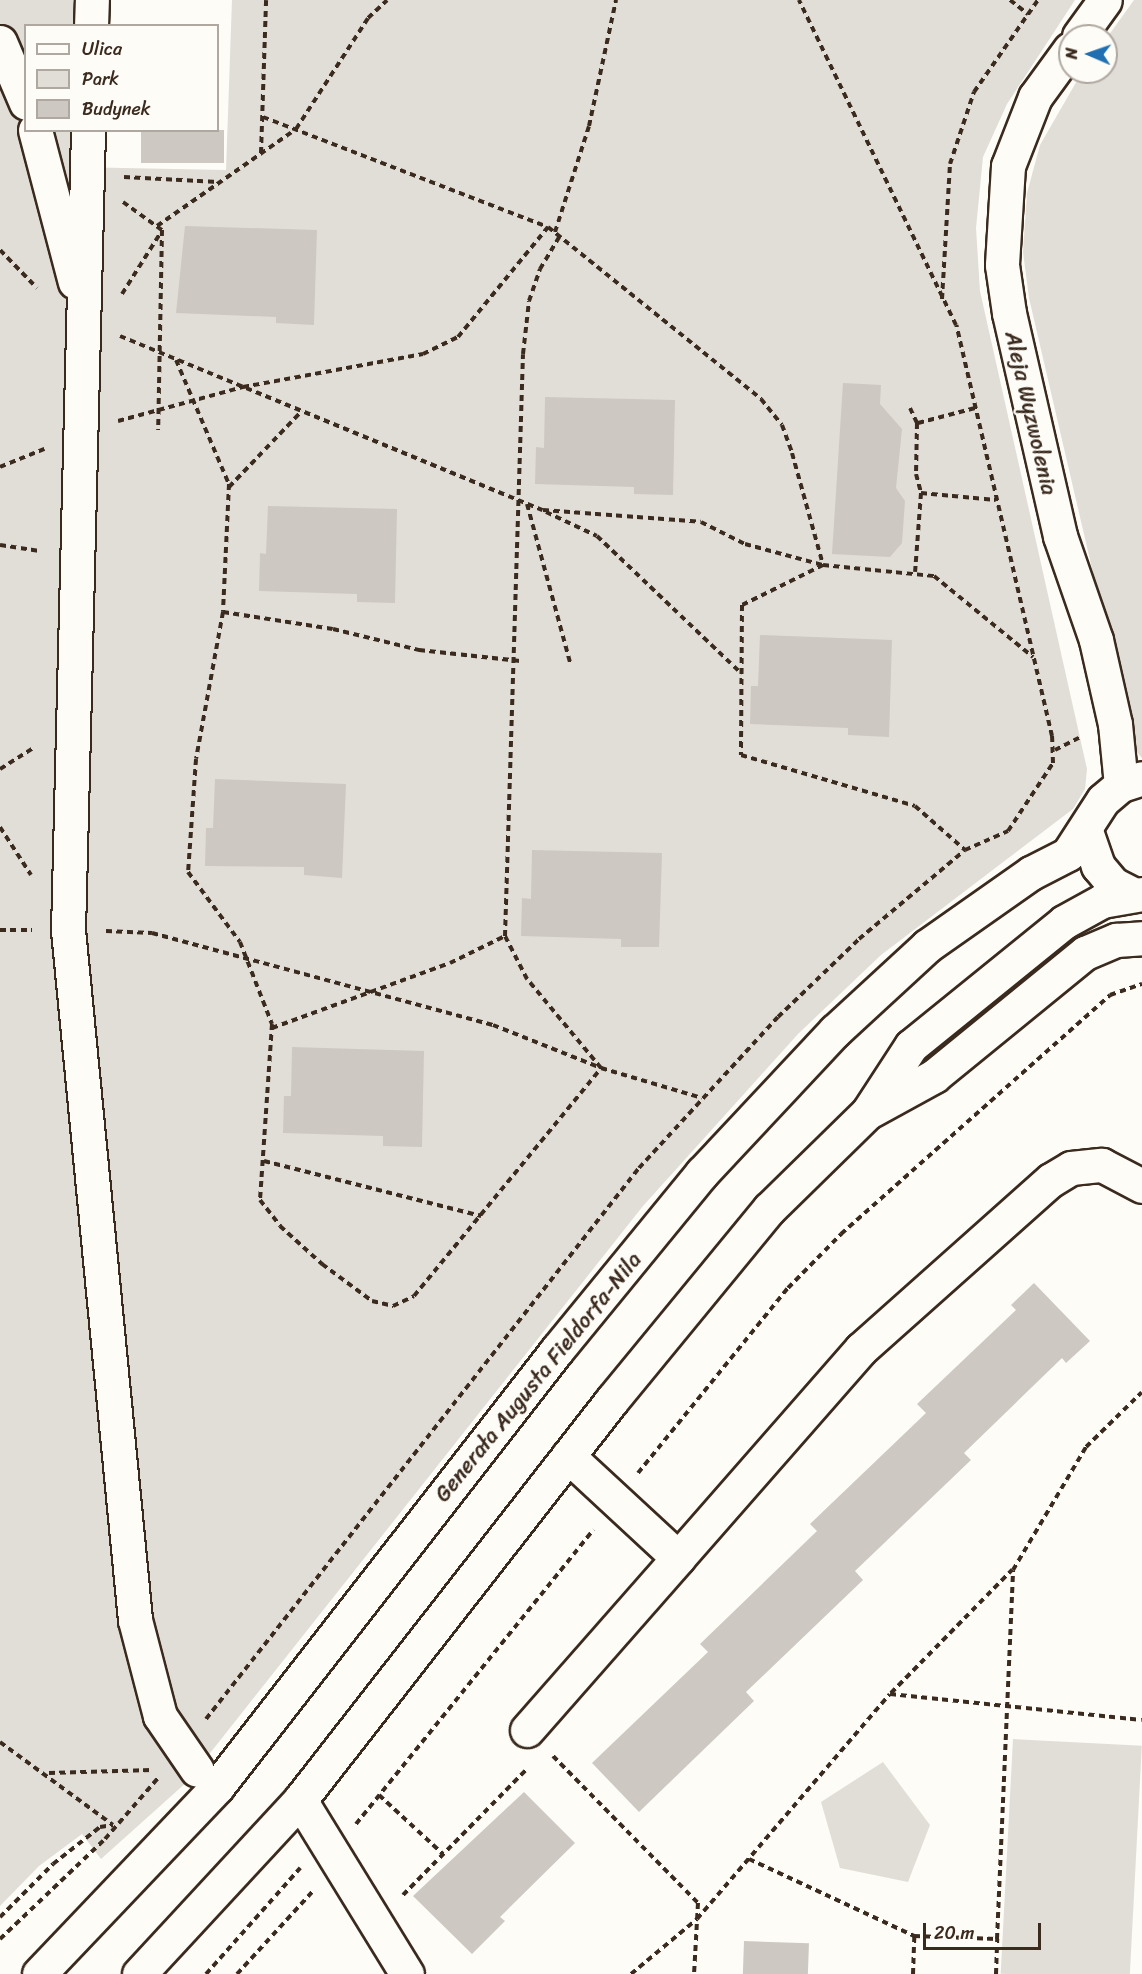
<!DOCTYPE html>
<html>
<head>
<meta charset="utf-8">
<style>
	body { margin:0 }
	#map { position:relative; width:1142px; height:1974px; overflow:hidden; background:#fdfcf7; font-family:Sriracha,sans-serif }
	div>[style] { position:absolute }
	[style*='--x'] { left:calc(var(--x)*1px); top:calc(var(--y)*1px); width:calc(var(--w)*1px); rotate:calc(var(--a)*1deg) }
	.green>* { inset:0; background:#e1ded7; transform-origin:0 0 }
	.building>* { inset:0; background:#cdc8c2; transform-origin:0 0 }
	.path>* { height:4px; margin-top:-2px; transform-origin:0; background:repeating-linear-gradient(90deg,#3b2a1e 0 6px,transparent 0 10.5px) }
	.roads { filter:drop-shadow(2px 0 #3b2a1e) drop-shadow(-2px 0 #3b2a1e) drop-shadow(0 2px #3b2a1e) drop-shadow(0 -2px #3b2a1e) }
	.street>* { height:33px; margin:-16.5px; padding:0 16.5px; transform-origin:16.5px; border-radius:16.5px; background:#fdfcf7 }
	.secondary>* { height:33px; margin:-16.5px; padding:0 16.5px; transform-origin:16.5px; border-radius:16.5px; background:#fdfcf7 }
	span { translate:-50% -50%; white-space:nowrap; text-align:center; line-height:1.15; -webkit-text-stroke:4.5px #fdfcf7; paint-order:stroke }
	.street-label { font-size:22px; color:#3b2a1e }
	.legend { position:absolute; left:24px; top:24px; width:195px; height:108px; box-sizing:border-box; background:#fdfcf7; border:2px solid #afa8a0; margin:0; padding:8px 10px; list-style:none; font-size:18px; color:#3b2a1e }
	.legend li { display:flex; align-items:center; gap:12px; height:30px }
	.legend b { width:30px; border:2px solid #afa8a0 }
	.north { position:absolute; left:1058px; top:24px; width:60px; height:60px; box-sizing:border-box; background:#fdfcf7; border:2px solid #afa8a0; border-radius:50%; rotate:272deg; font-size:16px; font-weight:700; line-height:24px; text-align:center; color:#3b2a1e }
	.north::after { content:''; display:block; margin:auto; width:21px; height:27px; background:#1f6fb2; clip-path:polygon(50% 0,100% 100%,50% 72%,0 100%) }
	.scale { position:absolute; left:923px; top:1923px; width:118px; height:27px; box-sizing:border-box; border:3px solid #3b2a1e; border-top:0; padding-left:8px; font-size:18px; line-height:21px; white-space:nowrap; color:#3b2a1e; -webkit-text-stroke:4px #fdfcf7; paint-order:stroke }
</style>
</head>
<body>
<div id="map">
	<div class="green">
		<i style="clip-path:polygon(0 0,77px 0,76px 25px,26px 26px,26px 130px,73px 131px,73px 167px,226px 170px,232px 0,1075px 0,1007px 104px,983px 157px,976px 228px,980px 291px,1087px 769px,1085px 789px,1073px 809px,881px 955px,798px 1034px,643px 1206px,188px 1781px,101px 1859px,82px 1834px,39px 1866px,0 1906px)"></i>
		<i style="clip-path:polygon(1134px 0,1142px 0,1142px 758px,1134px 749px,1029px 298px,1023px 252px,1027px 193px,1040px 145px,1082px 72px,1106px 72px,1106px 39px)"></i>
		<i style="left:1013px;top:1739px;width:129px;height:235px;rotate:3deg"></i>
		<i style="clip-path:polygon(883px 1762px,930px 1825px,908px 1882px,840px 1868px,821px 1802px)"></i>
	</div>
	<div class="building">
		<i style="left:141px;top:130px;width:83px;height:33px"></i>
		<i style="clip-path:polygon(185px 226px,317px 230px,314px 325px,276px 323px,276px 317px,176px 313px)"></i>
		<i style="clip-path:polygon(843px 383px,881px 385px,880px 404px,902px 429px,896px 488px,905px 501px,902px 543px,890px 557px,832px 554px)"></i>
		<i style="clip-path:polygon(545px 397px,675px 400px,673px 495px,634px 494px,634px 487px,535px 484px,536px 447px,544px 448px)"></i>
		<i style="clip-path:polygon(268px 506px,397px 509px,395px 603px,357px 602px,357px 594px,259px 591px,260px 553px,266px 554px)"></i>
		<i style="clip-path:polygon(760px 635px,892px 640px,889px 737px,848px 735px,848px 728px,750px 724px,751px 686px,758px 686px)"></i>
		<i style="clip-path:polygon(215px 779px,346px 784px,342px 878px,304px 875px,304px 867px,205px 866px,206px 828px,213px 828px)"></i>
		<i style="clip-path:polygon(532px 850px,662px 853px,659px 947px,621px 947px,621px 939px,521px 936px,522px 898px,531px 899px)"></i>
		<i style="clip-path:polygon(292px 1047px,424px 1051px,422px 1147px,383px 1146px,383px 1136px,283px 1133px,284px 1096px,291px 1096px)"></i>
		<i style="clip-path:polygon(1034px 1283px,1090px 1341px,1066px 1363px,1062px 1358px,964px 1453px,971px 1460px,855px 1571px,863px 1580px,746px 1692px,754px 1701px,639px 1812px,592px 1763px,708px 1652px,700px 1644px,817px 1531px,810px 1524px,926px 1413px,917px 1404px,1016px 1310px,1011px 1305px)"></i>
		<i style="clip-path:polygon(524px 1792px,575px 1843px,500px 1917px,505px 1921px,472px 1954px,413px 1896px)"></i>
		<i style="left:744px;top:1941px;width:65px;height:33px;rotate:2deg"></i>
	</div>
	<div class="path">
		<i style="--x:1010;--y:0;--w:23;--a:38"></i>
		<i style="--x:263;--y:117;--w:305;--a:21.1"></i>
		<i style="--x:548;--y:227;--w:274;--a:38.9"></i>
		<i style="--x:761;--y:399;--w:33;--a:51"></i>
		<i style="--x:782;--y:425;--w:30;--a:70"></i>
		<i style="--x:792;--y:453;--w:116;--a:74.5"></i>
		<i style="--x:823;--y:565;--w:90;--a:153.7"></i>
		<i style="--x:742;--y:605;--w:150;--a:90.4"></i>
		<i style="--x:741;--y:755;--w:181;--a:16.3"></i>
		<i style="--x:915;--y:806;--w:67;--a:41.3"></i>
		<i style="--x:261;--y:153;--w:153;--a:-88.1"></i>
		<i style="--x:124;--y:177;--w:94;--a:3"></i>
		<i style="--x:123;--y:202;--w:48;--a:35.7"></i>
		<i style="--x:162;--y:230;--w:200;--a:91.1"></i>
		<i style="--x:157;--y:226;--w:169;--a:-34.9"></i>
		<i style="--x:296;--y:129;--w:132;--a:-57"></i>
		<i style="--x:368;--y:18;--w:26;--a:-43"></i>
		<i style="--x:555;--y:232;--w:111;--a:-72.2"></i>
		<i style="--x:589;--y:126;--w:129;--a:-77.9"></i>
		<i style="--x:0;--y:250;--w:53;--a:45.8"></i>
		<i style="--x:122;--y:294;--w:73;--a:-57.8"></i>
		<i style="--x:942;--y:299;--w:135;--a:-86.6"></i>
		<i style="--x:950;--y:164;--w:76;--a:-71.6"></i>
		<i style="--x:974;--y:92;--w:112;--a:-55.2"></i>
		<i style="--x:120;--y:336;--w:457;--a:22.4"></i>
		<i style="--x:543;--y:510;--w:158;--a:4.3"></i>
		<i style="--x:701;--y:522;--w:49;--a:26.6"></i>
		<i style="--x:745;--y:544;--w:81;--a:15.1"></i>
		<i style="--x:823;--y:565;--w:112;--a:5.7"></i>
		<i style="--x:934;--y:576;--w:128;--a:39.3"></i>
		<i style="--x:176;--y:360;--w:135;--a:66.9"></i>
		<i style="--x:229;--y:484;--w:128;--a:92.7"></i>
		<i style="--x:223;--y:612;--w:149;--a:100.4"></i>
		<i style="--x:196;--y:759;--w:113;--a:94"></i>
		<i style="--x:188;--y:872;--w:87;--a:53.4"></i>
		<i style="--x:240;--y:942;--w:88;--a:68.7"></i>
		<i style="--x:272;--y:1024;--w:176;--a:93.9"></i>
		<i style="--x:260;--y:1200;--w:33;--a:52"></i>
		<i style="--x:280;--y:1226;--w:57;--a:42.1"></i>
		<i style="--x:322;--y:1264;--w:62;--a:36.5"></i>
		<i style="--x:372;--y:1301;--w:22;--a:13"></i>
		<i style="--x:393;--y:1306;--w:23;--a:-25"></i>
		<i style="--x:414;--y:1296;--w:295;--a:-50.6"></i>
		<i style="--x:601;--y:1068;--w:116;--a:-129.7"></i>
		<i style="--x:527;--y:979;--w:48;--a:-117.1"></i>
		<i style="--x:505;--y:936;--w:582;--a:-88.23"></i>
		<i style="--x:523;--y:354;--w:53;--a:-83.5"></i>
		<i style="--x:529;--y:301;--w:34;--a:-71"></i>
		<i style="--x:540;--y:269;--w:39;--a:-59"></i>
		<i style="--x:910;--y:408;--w:17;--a:65"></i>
		<i style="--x:917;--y:423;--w:51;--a:91.1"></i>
		<i style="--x:916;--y:474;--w:20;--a:75"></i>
		<i style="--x:921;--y:493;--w:79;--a:94.3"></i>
		<i style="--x:118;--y:421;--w:130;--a:-15.2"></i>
		<i style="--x:243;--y:387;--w:183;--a:-10.4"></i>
		<i style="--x:423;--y:354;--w:39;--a:-26"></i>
		<i style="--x:458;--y:337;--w:142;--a:-50.7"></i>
		<i style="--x:918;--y:423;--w:59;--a:-14.7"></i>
		<i style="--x:0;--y:467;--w:48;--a:-22.2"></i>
		<i style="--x:229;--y:487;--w:105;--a:-46.2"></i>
		<i style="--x:921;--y:493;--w:75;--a:5.3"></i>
		<i style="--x:527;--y:504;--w:164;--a:74.8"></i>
		<i style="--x:546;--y:512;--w:56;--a:25.2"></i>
		<i style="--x:597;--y:536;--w:200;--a:43.6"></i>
		<i style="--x:0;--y:545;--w:40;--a:8.5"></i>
		<i style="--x:223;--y:612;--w:111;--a:8.8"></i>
		<i style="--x:333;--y:629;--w:89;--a:13.7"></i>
		<i style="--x:419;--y:650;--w:102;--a:6.2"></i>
		<i style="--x:1055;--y:750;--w:28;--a:-27"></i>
		<i style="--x:0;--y:769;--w:41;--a:-32.2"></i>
		<i style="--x:0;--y:827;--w:57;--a:57.1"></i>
		<i style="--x:0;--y:930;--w:32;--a:0"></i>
		<i style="--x:106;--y:931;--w:46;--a:2.5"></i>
		<i style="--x:152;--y:933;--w:353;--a:15.1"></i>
		<i style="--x:493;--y:1025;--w:116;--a:21.7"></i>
		<i style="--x:601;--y:1068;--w:105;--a:16.5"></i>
		<i style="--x:272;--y:1028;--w:189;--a:-20.1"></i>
		<i style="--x:450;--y:963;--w:61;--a:-26.1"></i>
		<i style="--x:264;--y:1161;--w:224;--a:14.2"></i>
		<i style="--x:638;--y:1473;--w:238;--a:-51"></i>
		<i style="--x:788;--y:1288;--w:76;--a:-45.5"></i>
		<i style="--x:841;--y:1234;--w:360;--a:-41.6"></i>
		<i style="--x:1110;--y:995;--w:34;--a:-19"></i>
		<i style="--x:891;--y:1693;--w:173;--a:-45.5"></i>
		<i style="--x:206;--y:1719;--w:701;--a:-51.84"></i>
		<i style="--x:639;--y:1168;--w:205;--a:-47.4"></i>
		<i style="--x:778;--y:1017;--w:112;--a:-43.9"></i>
		<i style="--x:859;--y:939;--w:138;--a:-40"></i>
		<i style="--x:965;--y:850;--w:47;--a:-23.8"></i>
		<i style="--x:1008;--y:831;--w:82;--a:-56.5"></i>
		<i style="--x:1053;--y:763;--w:27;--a:-92"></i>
		<i style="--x:1052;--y:736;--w:422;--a:-103.1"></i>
		<i style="--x:956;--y:325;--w:361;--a:-115.8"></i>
		<i style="--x:0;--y:1742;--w:140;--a:36.3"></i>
		<i style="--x:553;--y:1756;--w:206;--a:45.4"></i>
		<i style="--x:698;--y:1903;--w:71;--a:93.2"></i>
		<i style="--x:49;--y:1773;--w:103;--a:-1.7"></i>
		<i style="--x:379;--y:1795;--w:87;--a:42.7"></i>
		<i style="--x:356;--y:1824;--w:378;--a:-51.1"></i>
		<i style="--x:749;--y:1859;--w:182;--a:25"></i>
		<i style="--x:403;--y:1895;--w:178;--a:-45.5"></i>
		<i style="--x:0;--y:1917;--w:75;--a:-45"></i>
		<i style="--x:53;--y:1864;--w:60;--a:-38.2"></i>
		<i style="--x:100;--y:1827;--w:13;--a:-9"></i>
		<i style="--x:0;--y:1939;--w:145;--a:-43.6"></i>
		<i style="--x:105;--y:1839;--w:81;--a:-49"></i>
		<i style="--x:206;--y:1974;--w:142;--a:-48.4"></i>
		<i style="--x:237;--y:1974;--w:114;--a:-47.5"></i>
		<i style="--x:631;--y:1974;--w:86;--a:-39.8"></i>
		<i style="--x:697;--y:1919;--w:296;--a:-49.4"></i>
		<i style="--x:890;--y:1694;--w:253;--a:5.9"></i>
		<i style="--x:913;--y:1974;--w:38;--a:-88"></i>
		<i style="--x:914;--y:1936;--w:83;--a:2.1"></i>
		<i style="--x:997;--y:1939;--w:369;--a:-87.5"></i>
		<i style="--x:1013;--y:1570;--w:143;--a:-59.3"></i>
		<i style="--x:1086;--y:1447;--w:78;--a:-44.5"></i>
		<i style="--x:996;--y:1974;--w:35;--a:-88"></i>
	</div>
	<div class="roads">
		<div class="street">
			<i style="--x:91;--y:26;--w:26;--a:-88"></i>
			<i style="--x:0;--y:42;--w:66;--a:66.9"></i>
			<i style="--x:35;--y:130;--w:157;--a:75.3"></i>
			<i style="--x:88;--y:130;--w:800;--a:91.43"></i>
			<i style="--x:68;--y:930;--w:693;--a:84.45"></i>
			<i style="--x:135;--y:1620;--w:99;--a:75.4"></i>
			<i style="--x:160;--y:1716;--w:65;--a:55.6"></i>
			<i style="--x:568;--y:1456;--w:150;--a:42.8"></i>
			<i style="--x:678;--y:1558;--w:278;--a:-48.8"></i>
			<i style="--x:861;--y:1349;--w:254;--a:-41.7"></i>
			<i style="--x:1051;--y:1180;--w:23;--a:-31"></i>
			<i style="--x:1071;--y:1168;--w:31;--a:-6"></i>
			<i style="--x:1102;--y:1165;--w:45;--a:27.7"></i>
			<i style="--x:527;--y:1730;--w:229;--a:-48.7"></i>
			<i style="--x:300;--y:1800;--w:204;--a:58.4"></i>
		</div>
		<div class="secondary">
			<i style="--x:1079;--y:36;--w:44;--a:-54.2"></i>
			<i style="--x:1070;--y:49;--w:59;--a:126.1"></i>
			<i style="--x:1035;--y:97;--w:74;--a:111.4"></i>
			<i style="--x:1008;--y:166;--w:99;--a:93.5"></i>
			<i style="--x:1002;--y:265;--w:49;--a:81.7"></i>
			<i style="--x:1009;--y:313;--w:229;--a:77.1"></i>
			<i style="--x:1060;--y:536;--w:110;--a:70.9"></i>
			<i style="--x:1096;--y:640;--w:86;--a:77.3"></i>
			<i style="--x:1115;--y:724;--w:61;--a:84.4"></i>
			<i style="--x:1086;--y:831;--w:37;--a:71"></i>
			<i style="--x:1098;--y:866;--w:23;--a:50"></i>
			<i style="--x:1113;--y:884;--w:22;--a:27"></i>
			<i style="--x:872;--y:1110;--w:71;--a:-28.7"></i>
			<i style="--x:934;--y:1076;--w:195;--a:-39.2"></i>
			<i style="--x:1085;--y:953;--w:34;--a:-23"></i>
			<i style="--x:1116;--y:940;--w:26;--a:-4"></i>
			<i style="--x:39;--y:1974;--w:258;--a:-46.4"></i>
			<i style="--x:217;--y:1787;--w:554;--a:-52.12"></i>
			<i style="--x:557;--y:1350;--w:229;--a:-50.7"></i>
			<i style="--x:702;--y:1173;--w:195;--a:-46.9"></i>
			<i style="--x:835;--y:1031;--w:125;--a:-42.7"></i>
			<i style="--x:927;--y:946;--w:127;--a:-35.1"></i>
			<i style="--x:1031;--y:873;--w:42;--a:-27.2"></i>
			<i style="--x:1068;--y:854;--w:64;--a:-57.1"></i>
			<i style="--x:1103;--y:800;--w:23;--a:-40"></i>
			<i style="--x:1121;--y:785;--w:22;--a:-18"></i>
			<i style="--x:139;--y:1974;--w:237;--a:-47.2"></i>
			<i style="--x:300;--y:1800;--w:507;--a:-52.05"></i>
			<i style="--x:612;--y:1400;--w:247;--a:-50.6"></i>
			<i style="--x:769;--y:1209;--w:139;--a:-44.4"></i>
			<i style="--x:868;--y:1112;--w:79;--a:-56.9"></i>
			<i style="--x:911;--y:1046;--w:197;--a:-39"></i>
			<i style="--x:1064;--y:922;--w:43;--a:-28.9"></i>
			<i style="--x:1102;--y:901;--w:41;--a:-9.9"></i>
		</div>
	</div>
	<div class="street-label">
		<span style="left:1031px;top:413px;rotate:77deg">Aleja Wyzwolenia</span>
		<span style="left:538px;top:1377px;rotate:-51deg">Generała Augusta Fieldorfa-Nila</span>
	</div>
	<ul class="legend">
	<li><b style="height:8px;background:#fdfcf7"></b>Ulica</li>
	<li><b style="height:16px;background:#e1ded7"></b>Park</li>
	<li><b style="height:16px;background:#cdc8c2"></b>Budynek</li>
	</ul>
	<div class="north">N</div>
	<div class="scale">20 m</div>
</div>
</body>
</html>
